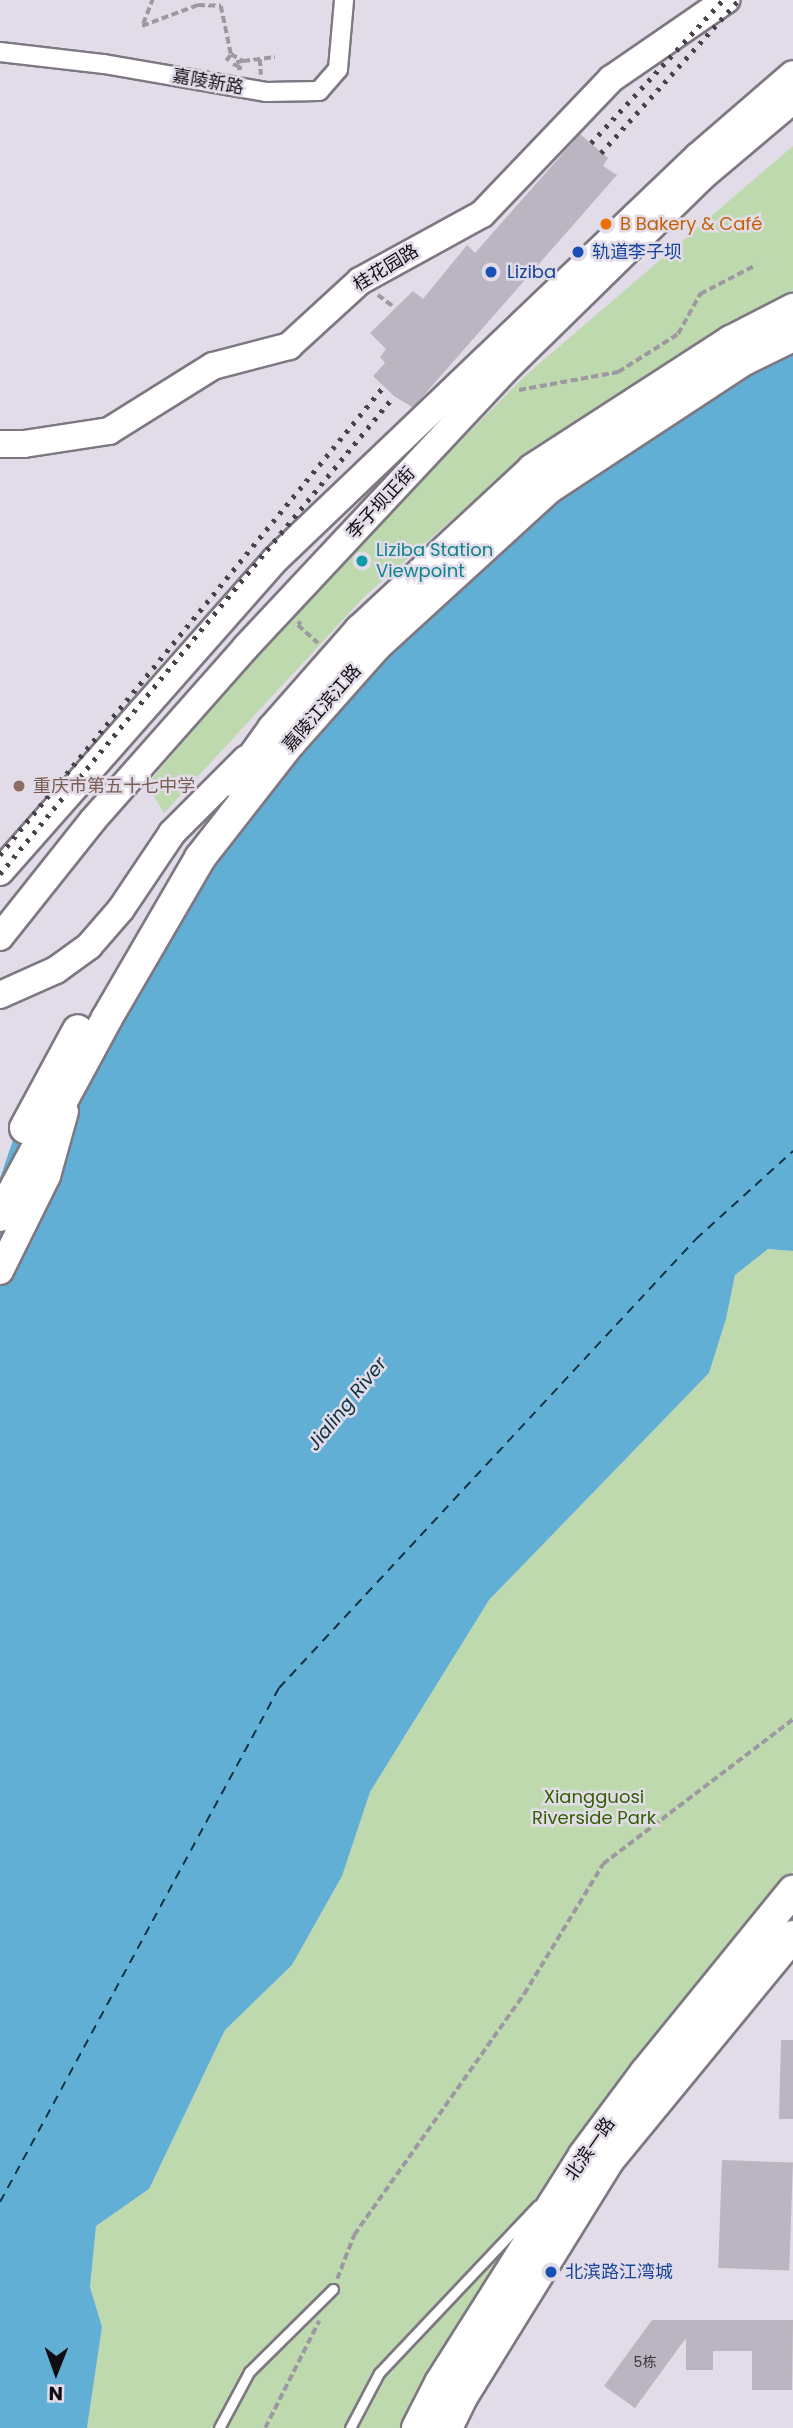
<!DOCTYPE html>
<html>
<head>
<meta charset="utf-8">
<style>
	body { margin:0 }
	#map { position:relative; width:793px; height:2428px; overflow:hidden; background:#e2dce8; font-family:Poppins,"Noto Sans SC",sans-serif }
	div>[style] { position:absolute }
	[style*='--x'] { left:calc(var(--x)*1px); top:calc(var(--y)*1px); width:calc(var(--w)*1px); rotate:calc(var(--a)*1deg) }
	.green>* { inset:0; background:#bed9ae }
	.water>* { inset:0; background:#62afd5 }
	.ferry>* { height:2px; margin-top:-1px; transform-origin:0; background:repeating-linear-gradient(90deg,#103343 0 9px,transparent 0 16px) }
	.building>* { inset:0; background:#bbb5c1; transform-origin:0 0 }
	.path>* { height:3.5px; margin-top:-1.75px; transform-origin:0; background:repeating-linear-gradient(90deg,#9d98a1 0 7px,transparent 0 10.5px) }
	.roads { filter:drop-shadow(2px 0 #7e7883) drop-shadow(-2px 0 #7e7883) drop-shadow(0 2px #7e7883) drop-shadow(0 -2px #7e7883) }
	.lane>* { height:9px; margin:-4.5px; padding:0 4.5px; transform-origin:4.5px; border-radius:4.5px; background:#fff }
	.street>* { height:18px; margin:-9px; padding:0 9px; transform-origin:9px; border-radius:9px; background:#fff }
	.secondary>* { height:26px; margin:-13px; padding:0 13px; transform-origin:13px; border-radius:13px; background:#fff }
	.primary>* { height:30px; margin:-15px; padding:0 15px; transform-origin:15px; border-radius:15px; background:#fff }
	.rail>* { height:5px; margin-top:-2.5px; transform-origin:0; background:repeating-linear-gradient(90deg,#464349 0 3.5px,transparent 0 10.5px) }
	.dots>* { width:19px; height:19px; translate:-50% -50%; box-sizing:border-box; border:4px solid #e2dce8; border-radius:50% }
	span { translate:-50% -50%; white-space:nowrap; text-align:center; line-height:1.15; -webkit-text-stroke:5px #e2dce8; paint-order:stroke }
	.number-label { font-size:14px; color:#3b383e }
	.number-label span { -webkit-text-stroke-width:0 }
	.street-label { font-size:18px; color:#100e12 }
	.food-label { font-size:18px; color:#c56008 }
	.left { translate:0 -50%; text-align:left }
	.transit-label { font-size:18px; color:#164399 }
	.culture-label { font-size:18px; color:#0d838f }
	.education-label { font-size:18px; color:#785e54 }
	.park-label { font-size:18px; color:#325f01 }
	.water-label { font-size:19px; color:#103343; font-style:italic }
	.north { position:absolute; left:21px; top:2337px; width:70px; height:70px; -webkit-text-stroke:5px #e2dce8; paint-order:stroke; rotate:181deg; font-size:19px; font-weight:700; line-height:28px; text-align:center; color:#100e12 }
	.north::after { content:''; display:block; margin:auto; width:24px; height:32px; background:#100e12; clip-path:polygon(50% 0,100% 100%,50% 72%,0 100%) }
</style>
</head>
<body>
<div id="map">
	<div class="green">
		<i style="clip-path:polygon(793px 146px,793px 290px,723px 325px,530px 451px,364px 597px,164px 813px,147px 785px,301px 601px,526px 375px)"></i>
		<i style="clip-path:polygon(768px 1249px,793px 1251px,793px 1871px,574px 2152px,405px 2428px,87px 2428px,102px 2327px,90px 2287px,96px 2226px,149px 2189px,225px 2030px,292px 1965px,342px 1876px,370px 1792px,489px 1600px,709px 1373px,726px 1319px,735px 1275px)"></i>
	</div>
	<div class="water">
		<i style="clip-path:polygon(793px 333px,793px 1251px,768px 1249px,735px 1275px,726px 1319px,709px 1373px,489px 1600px,370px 1792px,342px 1876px,292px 1965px,225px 2030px,149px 2189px,96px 2226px,90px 2287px,102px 2327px,87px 2428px,0 2428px,0 1178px,24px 1108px,441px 561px)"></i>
	</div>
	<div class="ferry">
		<i style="--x:0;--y:2202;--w:585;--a:-61.51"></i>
		<i style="--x:279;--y:1688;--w:613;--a:-47.12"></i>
		<i style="--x:696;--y:1239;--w:131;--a:-42.2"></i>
	</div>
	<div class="building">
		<i style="clip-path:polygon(580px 134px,608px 158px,603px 166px,617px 175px,417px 403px,412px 407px,394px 396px,373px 376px,385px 363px,380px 357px,386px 349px,370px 333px,413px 291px,423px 299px,467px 245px,475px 253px)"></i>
		<i style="clip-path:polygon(781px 2040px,793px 2040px,793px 2119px,779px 2119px)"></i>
		<i style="left:722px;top:2160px;width:71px;height:108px;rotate:2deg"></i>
		<i style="clip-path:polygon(652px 2320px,793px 2320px,792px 2390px,752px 2390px,752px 2351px,713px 2351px,713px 2370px,686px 2370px,686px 2338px,635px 2408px,604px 2386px)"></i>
	</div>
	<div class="path">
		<i style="--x:143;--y:24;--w:26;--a:-69"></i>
		<i style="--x:142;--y:26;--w:60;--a:-20.6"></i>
		<i style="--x:198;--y:5;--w:23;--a:2"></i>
		<i style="--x:221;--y:6;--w:49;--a:78.2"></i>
		<i style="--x:231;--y:54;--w:14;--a:30"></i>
		<i style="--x:243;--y:61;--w:10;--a:163"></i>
		<i style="--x:233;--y:64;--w:10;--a:24"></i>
		<i style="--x:242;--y:68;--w:5;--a:169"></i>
		<i style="--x:260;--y:59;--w:16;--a:86"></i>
		<i style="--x:226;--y:61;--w:9;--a:-54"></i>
		<i style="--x:243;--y:61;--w:32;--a:-7"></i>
		<i style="--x:378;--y:295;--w:21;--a:37"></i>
		<i style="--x:519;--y:390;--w:101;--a:-10.3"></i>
		<i style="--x:618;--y:372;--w:71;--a:-32.3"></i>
		<i style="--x:678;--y:334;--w:46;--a:-61.2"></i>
		<i style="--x:700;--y:294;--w:63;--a:-27.4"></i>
		<i style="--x:301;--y:622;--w:4;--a:135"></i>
		<i style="--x:298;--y:625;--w:27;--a:42"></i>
		<i style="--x:337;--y:2279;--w:47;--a:-68.9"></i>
		<i style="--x:354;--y:2235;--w:295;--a:-54.8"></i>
		<i style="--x:524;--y:1994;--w:152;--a:-58.7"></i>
		<i style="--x:603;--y:1864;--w:239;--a:-37.3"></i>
		<i style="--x:265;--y:2428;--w:120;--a:-63.2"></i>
	</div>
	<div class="roads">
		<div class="lane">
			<i style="--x:219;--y:2428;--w:64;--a:-61.8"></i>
			<i style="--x:249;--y:2372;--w:118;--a:-44.7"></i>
			<i style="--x:350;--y:2428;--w:62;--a:-62.2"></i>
			<i style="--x:379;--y:2373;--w:231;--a:-46.6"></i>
		</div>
		<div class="street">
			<i style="--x:0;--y:52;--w:105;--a:6.6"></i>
			<i style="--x:104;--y:64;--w:164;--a:9.8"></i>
			<i style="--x:266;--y:92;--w:53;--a:-1.1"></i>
			<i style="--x:319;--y:91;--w:29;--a:-49"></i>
			<i style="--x:338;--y:69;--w:69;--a:-85"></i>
		</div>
		<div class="secondary">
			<i style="--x:0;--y:444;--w:24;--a:0"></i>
			<i style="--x:24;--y:444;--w:86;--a:-8.7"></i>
			<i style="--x:109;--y:431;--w:123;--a:-32"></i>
			<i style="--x:213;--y:366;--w:79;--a:-14.7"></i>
			<i style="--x:289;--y:346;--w:96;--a:-42.5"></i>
			<i style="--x:360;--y:281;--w:139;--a:-28.8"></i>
			<i style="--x:482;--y:214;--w:187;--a:-46.3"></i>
			<i style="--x:611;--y:79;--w:140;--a:-34.5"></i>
			<i style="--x:0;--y:872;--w:416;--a:-48.6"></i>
			<i style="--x:275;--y:560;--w:585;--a:-43.68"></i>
			<i style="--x:698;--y:156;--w:125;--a:-40.8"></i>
			<i style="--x:0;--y:937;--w:149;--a:-51.5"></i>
			<i style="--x:93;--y:820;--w:230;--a:-48.5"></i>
			<i style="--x:245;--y:648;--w:383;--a:-46.9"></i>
			<i style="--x:507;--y:368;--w:273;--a:-44.4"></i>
			<i style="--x:702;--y:177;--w:119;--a:-40.2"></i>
			<i style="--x:0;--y:995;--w:61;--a:-24.1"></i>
			<i style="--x:56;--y:970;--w:41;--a:-36"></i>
			<i style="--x:89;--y:946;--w:49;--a:-49.1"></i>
			<i style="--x:121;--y:909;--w:92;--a:-56.1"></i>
			<i style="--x:172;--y:833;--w:105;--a:-45"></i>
			<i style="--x:0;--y:1271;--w:106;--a:-63.7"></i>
			<i style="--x:47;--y:1176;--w:67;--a:-74.5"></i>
		</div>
		<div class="primary">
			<i style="--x:235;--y:782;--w:65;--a:-54.4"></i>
			<i style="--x:273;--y:729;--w:132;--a:-48.7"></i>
			<i style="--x:360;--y:630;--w:236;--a:-42.9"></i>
			<i style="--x:533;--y:469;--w:236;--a:-32.9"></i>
			<i style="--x:731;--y:341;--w:70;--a:-27.3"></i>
			<i style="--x:25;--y:1128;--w:111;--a:-61.6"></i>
			<i style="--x:0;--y:1216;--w:225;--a:-61.6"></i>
			<i style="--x:107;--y:1018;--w:185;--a:-59.8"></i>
			<i style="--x:200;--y:858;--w:146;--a:-52"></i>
			<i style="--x:290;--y:743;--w:131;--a:-48.4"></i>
			<i style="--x:377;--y:645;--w:233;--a:-42.4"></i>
			<i style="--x:549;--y:488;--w:233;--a:-33.3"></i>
			<i style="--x:744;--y:360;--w:55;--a:-26.1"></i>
			<i style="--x:417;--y:2428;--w:51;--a:-62.9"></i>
			<i style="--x:440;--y:2383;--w:270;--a:-57.7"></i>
			<i style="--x:584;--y:2155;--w:102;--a:-53.4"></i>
			<i style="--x:645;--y:2073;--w:235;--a:-50.9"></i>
			<i style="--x:447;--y:2428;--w:34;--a:-64"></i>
			<i style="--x:462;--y:2397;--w:279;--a:-58.2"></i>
			<i style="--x:609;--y:2160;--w:290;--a:-50.6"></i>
		</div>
	</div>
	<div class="rail">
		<i style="--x:591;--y:143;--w:195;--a:-47.3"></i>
		<i style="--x:601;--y:153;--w:206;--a:-48"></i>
		<i style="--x:0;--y:855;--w:606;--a:-50.69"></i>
		<i style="--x:0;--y:874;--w:619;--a:-50.5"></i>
	</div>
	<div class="dots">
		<i style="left:606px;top:224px;background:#e8710a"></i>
		<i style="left:578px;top:252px;background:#1a4fb4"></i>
		<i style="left:491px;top:272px;background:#1a4fb4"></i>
		<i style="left:362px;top:561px;background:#0f9aa8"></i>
		<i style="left:19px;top:786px;background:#8d6e63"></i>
		<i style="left:551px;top:2272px;background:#1a4fb4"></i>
	</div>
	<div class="number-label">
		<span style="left:645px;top:2362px">5栋</span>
	</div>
	<div class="street-label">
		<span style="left:208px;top:82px;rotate:10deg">嘉陵新路</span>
		<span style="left:386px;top:268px;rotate:-31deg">桂花园路</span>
		<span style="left:381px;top:503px;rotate:-47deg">李子坝正街</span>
		<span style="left:322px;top:708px;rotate:-49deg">嘉陵江滨江路</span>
		<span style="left:590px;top:2149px;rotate:-55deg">北滨一路</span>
	</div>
	<div class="food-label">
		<span class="left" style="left:620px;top:224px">B Bakery &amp; Café</span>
	</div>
	<div class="transit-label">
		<span class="left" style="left:592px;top:252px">轨道李子坝</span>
		<span class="left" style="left:507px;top:272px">Liziba</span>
		<span class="left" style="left:565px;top:2272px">北滨路江湾城</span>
	</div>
	<div class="culture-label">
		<span class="left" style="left:376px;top:561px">Liziba Station<br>Viewpoint</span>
	</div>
	<div class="education-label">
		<span class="left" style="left:33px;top:786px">重庆市第五十七中学</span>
	</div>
	<div class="park-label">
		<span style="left:594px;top:1808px">Xiangguosi<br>Riverside Park</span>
	</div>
	<div class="water-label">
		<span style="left:347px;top:1404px;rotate:-51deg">Jialing River</span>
	</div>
	<div class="north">N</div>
</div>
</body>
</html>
